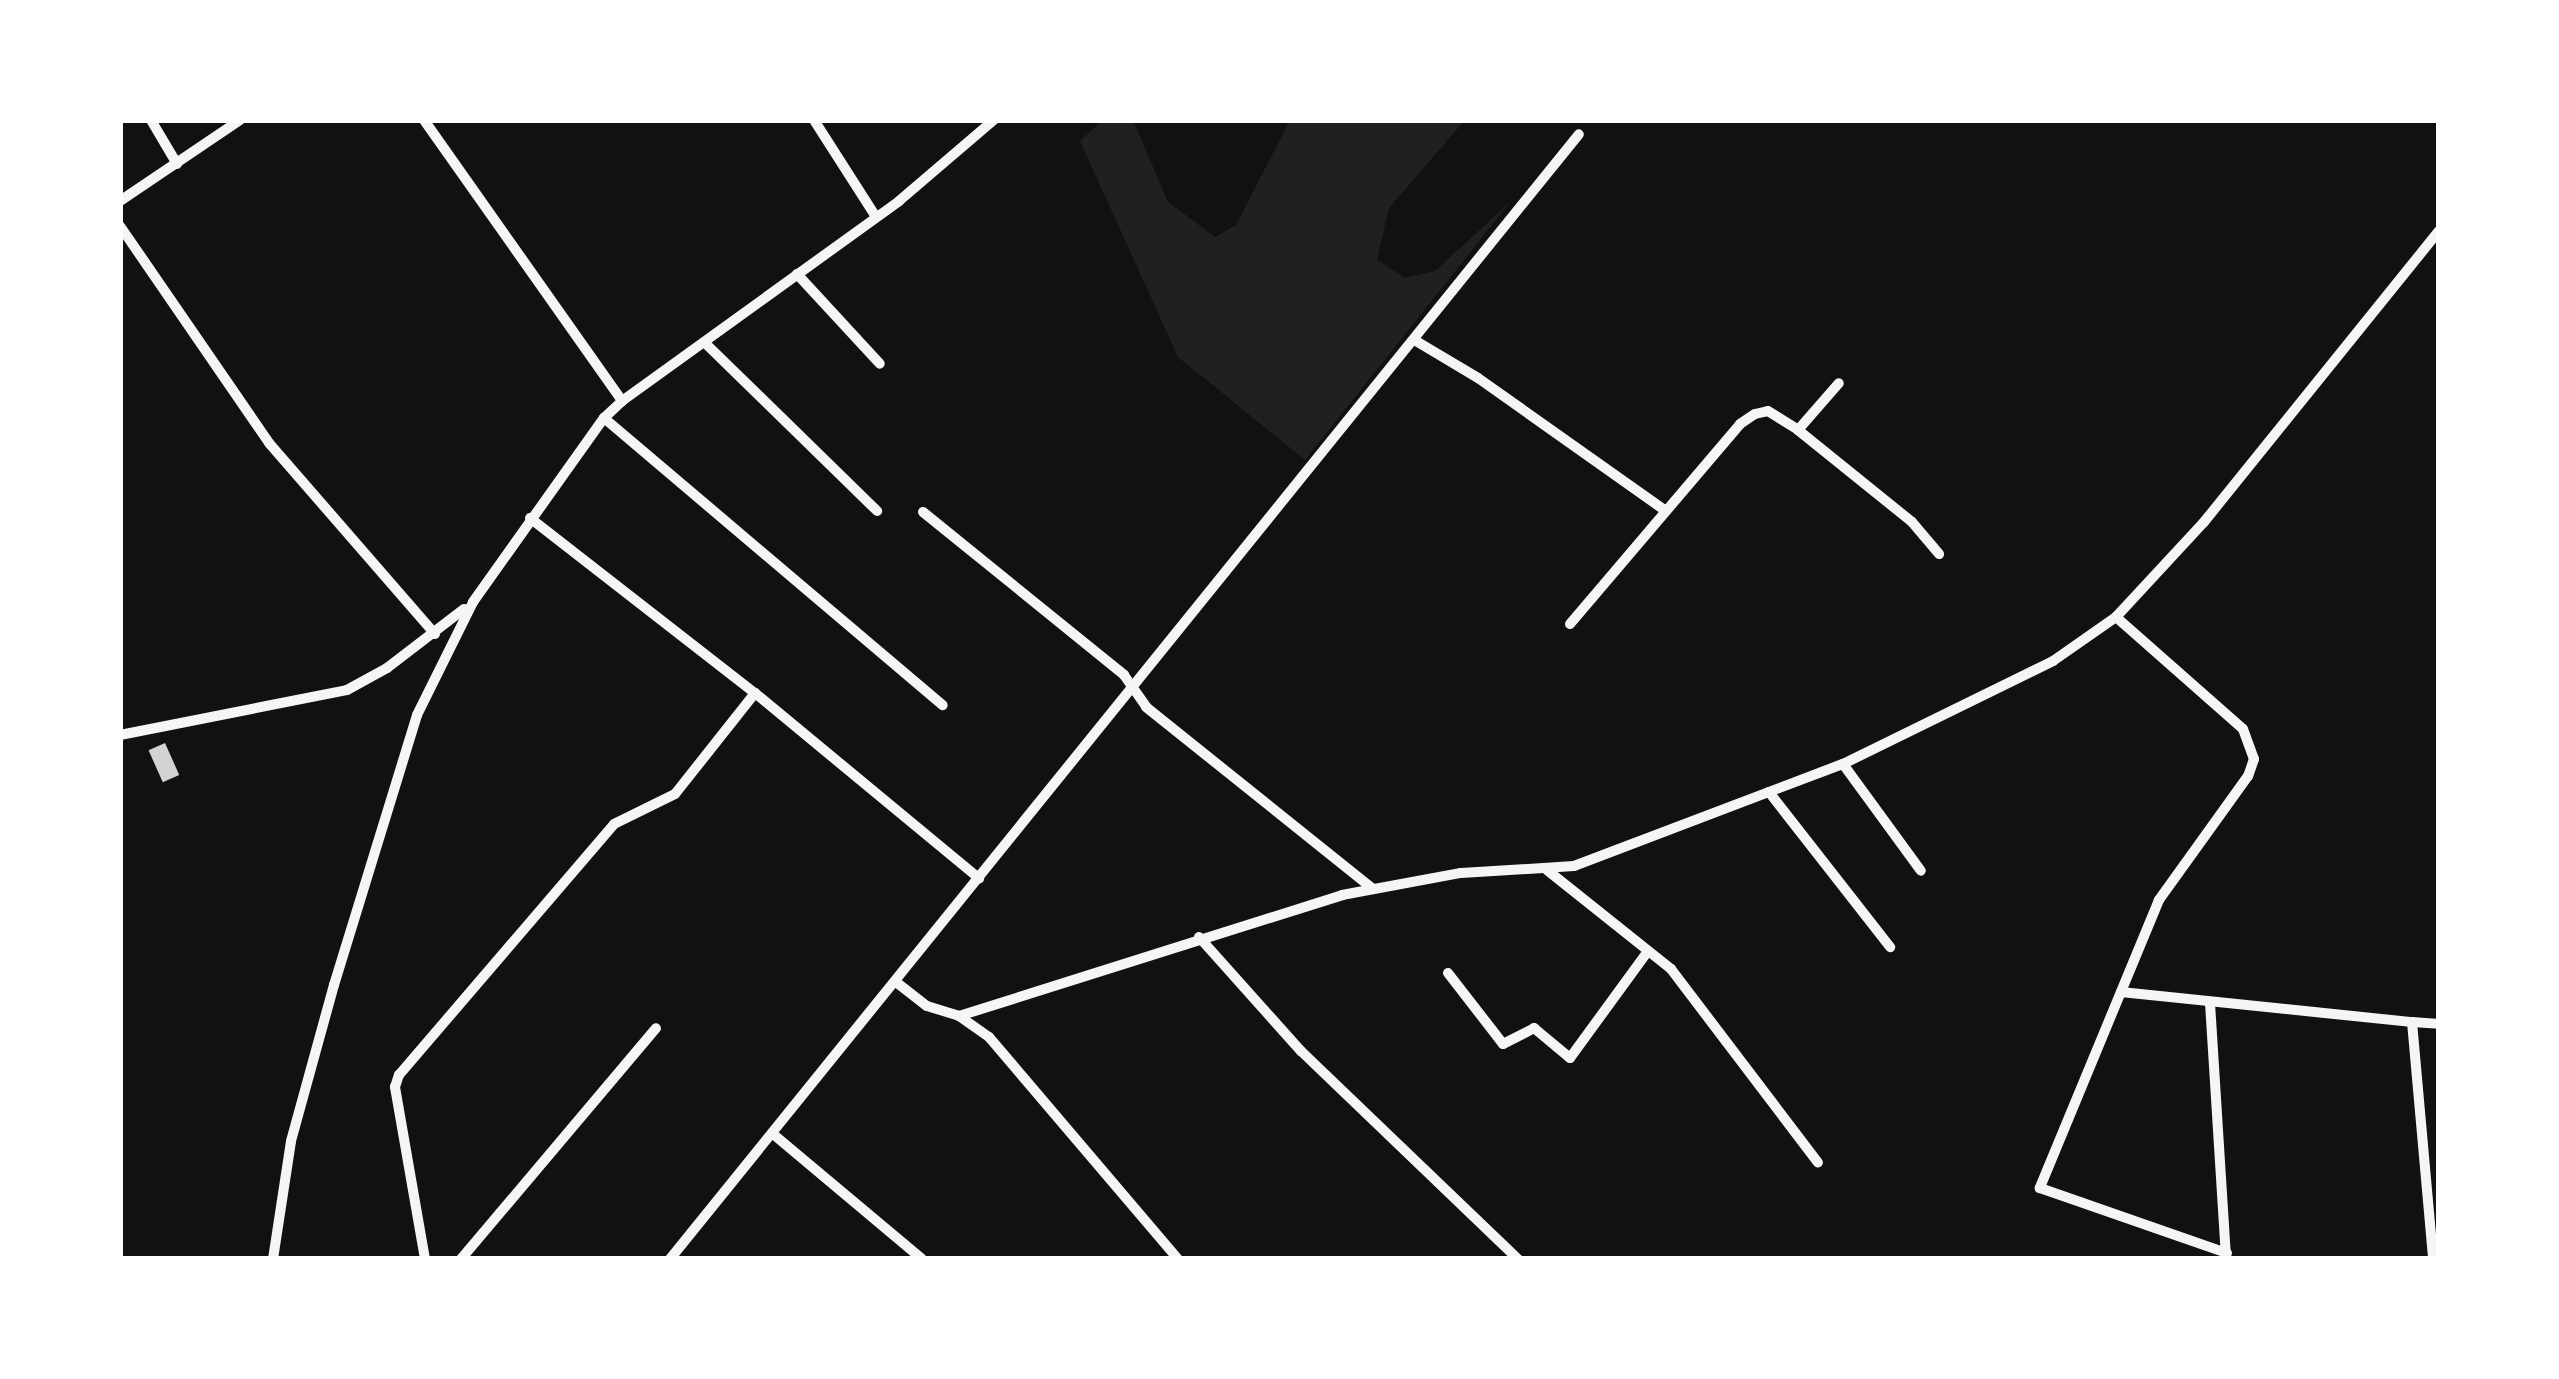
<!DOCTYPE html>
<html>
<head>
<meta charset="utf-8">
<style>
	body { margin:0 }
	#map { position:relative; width:2559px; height:1379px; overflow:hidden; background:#111; font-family:"Fira Sans Condensed",sans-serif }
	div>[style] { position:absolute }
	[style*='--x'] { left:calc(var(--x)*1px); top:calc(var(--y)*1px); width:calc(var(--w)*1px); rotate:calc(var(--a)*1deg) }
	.green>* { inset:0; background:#202020 }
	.building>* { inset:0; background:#d3d3d3; transform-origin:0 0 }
	.minor>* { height:10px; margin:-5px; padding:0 5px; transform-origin:5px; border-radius:5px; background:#f5f5f5 }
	span { translate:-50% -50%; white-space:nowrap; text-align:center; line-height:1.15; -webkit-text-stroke:12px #fff; paint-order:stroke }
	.frame { position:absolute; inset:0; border:123px solid #fff; pointer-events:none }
</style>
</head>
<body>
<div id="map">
	<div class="green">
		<i style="clip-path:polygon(1103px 120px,1133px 120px,1168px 202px,1215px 237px,1236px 225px,1290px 120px,1465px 120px,1389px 208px,1377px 260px,1405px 278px,1435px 271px,1511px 201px,1305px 460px,1178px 357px,1080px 141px)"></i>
	</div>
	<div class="building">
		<i style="left:165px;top:743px;width:35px;height:18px;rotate:66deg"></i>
	</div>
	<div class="minor">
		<i style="--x:151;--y:120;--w:51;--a:59.4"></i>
		<i style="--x:424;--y:120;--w:344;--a:54.8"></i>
		<i style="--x:814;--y:120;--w:115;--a:57.4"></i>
		<i style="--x:120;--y:201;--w:145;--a:-34"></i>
		<i style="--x:120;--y:226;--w:263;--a:55.5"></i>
		<i style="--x:269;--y:443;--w:253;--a:49"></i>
		<i style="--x:797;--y:274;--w:122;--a:47.3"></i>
		<i style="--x:1416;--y:341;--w:72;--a:30.8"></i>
		<i style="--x:1478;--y:378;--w:230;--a:35.3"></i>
		<i style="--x:704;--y:342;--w:242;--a:44.3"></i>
		<i style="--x:604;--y:418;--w:444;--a:40.3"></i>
		<i style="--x:1798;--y:430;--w:62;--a:-48.9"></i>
		<i style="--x:923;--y:512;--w:259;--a:39"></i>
		<i style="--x:1124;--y:675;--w:39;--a:55"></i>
		<i style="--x:1146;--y:707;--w:290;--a:38.7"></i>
		<i style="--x:530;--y:518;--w:285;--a:37.9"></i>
		<i style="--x:755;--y:693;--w:291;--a:39.6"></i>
		<i style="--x:2116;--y:617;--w:129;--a:-47.2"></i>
		<i style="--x:2204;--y:522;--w:374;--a:-51.1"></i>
		<i style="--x:1570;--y:624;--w:262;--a:-49.6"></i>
		<i style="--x:1740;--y:424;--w:18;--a:-34"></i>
		<i style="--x:1755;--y:414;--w:13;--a:-13"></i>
		<i style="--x:1768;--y:411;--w:36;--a:32"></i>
		<i style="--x:1798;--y:430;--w:146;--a:38.9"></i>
		<i style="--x:1912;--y:522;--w:42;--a:49.8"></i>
		<i style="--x:120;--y:735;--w:231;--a:-11.2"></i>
		<i style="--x:347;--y:690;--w:46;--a:-28.8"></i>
		<i style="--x:387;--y:668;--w:97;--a:-37.5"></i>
		<i style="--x:1843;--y:764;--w:234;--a:-26.1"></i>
		<i style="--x:2053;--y:661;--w:77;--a:-34.9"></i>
		<i style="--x:2116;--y:617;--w:169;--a:41.4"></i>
		<i style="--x:2243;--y:729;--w:32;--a:70"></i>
		<i style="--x:2254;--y:759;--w:18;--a:109"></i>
		<i style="--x:2248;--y:776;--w:153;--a:125.7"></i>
		<i style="--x:2159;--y:900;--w:312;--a:112.5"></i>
		<i style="--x:2040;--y:1188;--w:198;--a:19.2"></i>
		<i style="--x:1769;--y:792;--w:197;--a:52"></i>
		<i style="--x:1547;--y:870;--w:159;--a:38.6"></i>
		<i style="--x:1671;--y:969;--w:243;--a:52.8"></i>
		<i style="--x:1199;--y:937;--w:153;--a:48.2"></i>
		<i style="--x:1301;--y:1051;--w:301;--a:43.8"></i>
		<i style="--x:1448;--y:973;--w:90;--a:52.2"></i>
		<i style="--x:1503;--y:1044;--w:35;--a:-27"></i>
		<i style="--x:1534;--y:1028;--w:47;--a:39.8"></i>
		<i style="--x:1570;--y:1058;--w:132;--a:-53.9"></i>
		<i style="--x:896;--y:982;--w:39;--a:38"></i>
		<i style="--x:927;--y:1006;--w:34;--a:17"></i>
		<i style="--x:959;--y:1016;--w:402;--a:-17.5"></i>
		<i style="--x:1342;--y:895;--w:121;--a:-10.5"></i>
		<i style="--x:1461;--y:873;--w:113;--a:-3.5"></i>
		<i style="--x:1574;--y:866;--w:288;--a:-20.8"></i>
		<i style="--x:1843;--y:764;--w:132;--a:53.9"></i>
		<i style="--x:2121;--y:992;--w:293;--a:5.9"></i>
		<i style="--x:2412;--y:1022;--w:238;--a:84.9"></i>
		<i style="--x:2210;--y:1003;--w:255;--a:86.4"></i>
		<i style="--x:959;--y:1016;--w:37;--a:35"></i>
		<i style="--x:989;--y:1037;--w:292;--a:49.6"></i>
		<i style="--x:2412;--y:1022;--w:27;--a:4"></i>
		<i style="--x:773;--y:1134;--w:194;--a:40"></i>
		<i style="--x:273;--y:1259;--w:119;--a:-81.3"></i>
		<i style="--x:291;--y:1141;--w:162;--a:-74.6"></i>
		<i style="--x:334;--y:985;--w:282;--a:-72.9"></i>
		<i style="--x:417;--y:715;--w:126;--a:-63.6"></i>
		<i style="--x:473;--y:602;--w:226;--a:-54.6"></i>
		<i style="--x:604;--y:418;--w:25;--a:-43"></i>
		<i style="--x:622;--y:401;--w:342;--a:-35.8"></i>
		<i style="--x:899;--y:201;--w:125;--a:-40.5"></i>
		<i style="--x:425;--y:1259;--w:175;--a:-99.9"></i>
		<i style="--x:395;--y:1087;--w:13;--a:-72"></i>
		<i style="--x:399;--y:1075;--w:330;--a:-49.4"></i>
		<i style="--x:614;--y:824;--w:68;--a:-26.2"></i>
		<i style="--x:675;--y:794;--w:129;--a:-51.6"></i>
		<i style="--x:461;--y:1259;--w:302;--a:-49.8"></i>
		<i style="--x:670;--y:1259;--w:1446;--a:-51.06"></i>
	</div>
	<div class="frame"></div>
</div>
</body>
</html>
